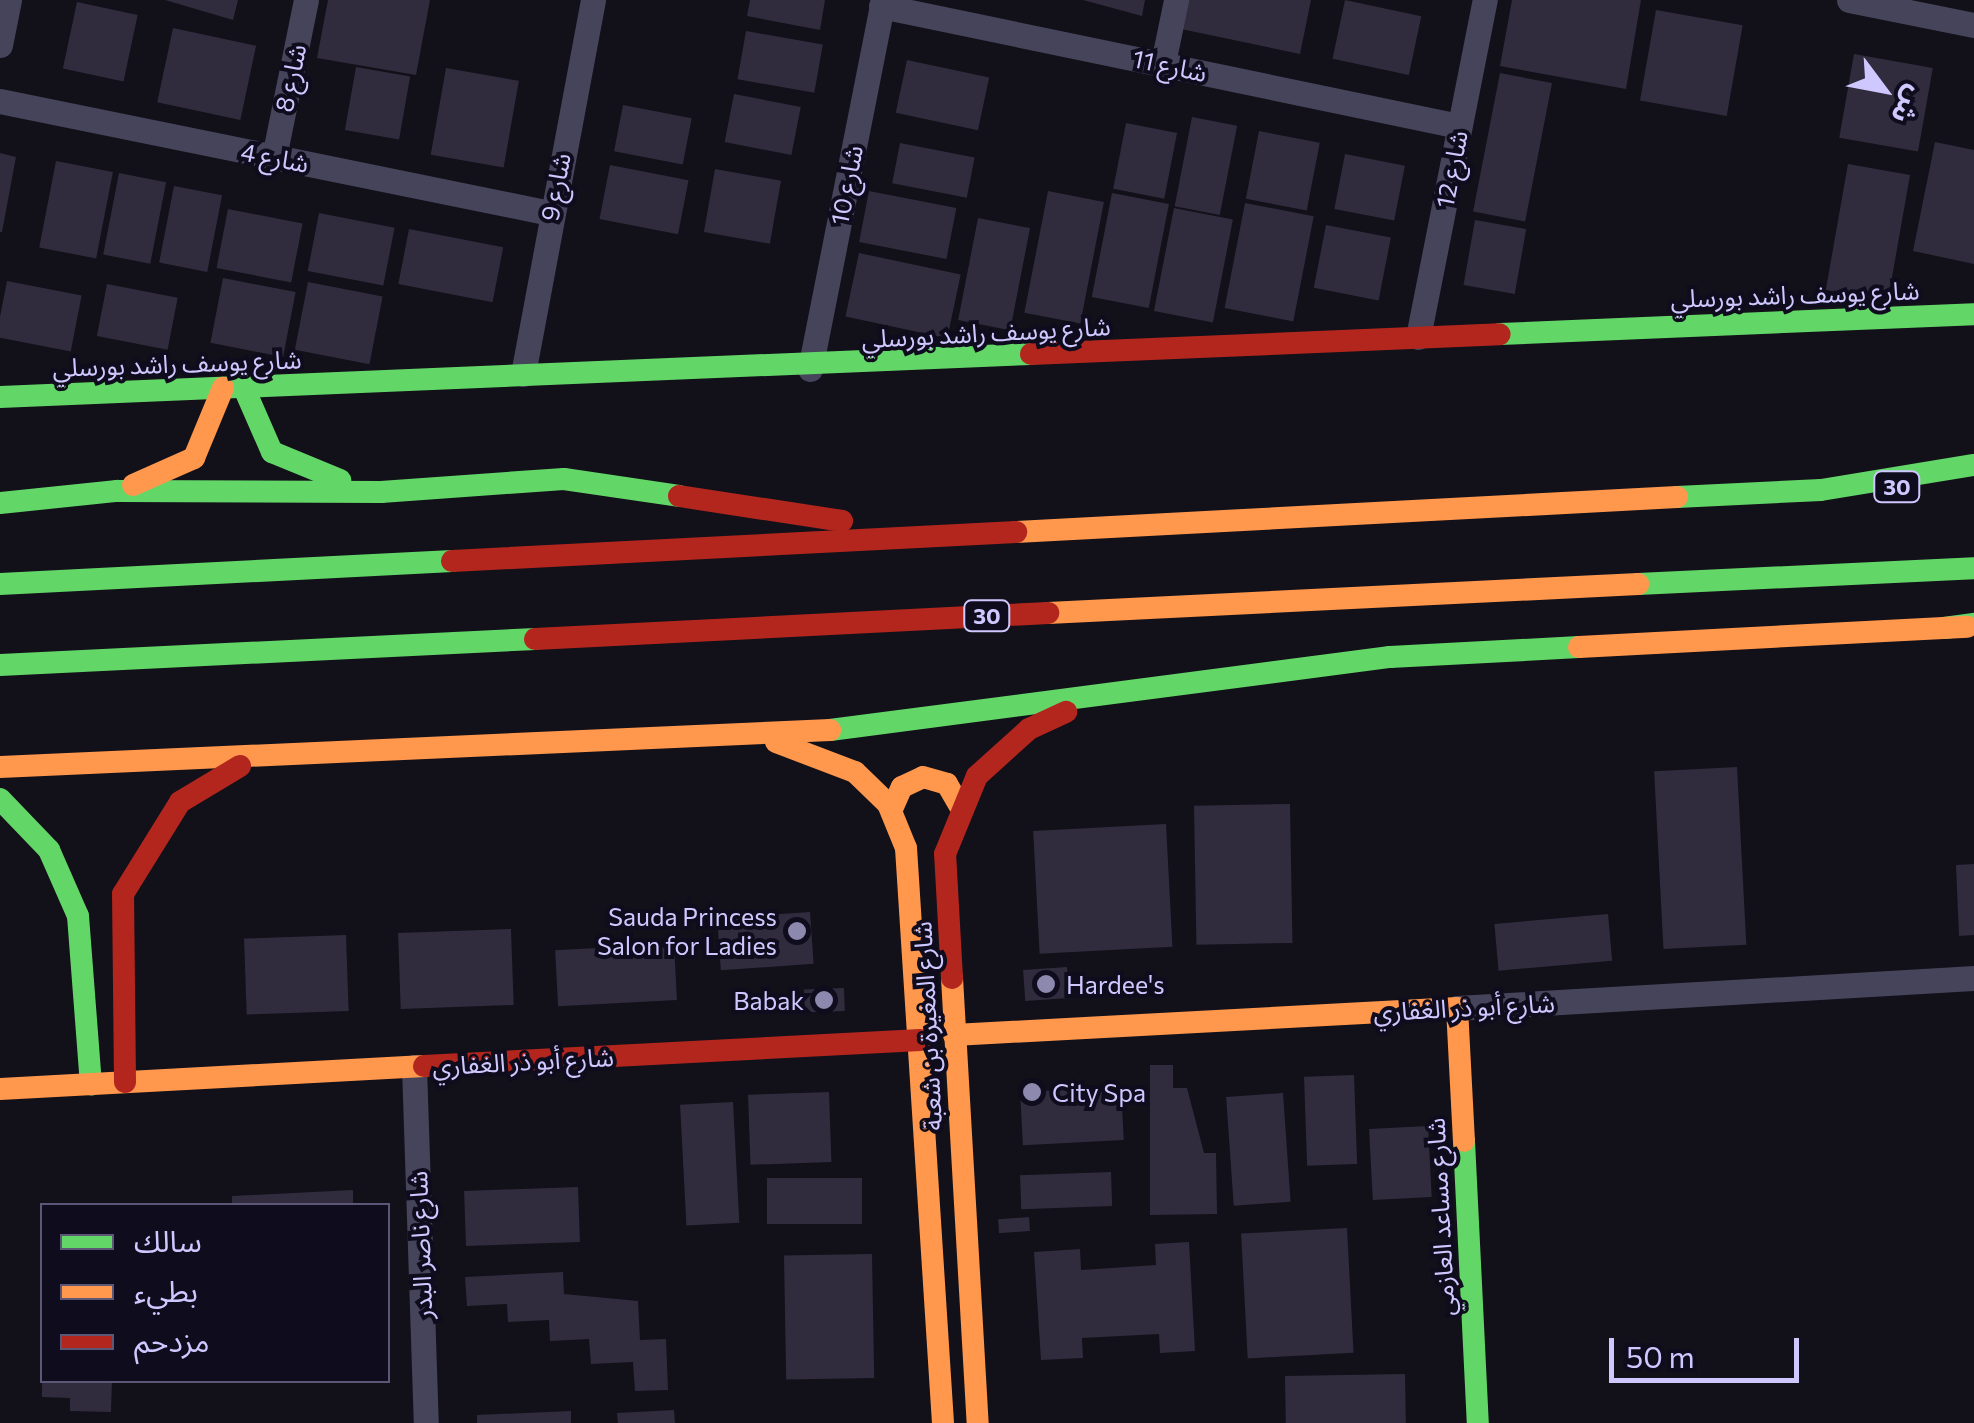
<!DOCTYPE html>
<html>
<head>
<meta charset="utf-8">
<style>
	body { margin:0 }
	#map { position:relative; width:1974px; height:1423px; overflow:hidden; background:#121019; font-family:Commissioner,"Noto Sans Arabic",sans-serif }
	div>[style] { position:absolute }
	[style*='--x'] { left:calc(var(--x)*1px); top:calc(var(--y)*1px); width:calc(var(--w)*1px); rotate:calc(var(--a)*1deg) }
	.building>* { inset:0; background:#302c3d; transform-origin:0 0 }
	.street>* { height:25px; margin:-12.5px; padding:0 12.5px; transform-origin:12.5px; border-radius:12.5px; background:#46445a }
	.fast>* { height:22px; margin:-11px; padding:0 11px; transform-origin:11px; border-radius:11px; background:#63d668 }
	.slow>* { height:22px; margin:-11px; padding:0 11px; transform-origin:11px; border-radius:11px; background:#ff974d }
	.jam>* { height:22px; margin:-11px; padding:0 11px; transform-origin:11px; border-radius:11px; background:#b3261e }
	.dots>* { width:28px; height:28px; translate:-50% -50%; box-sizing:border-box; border:5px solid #0f0c1d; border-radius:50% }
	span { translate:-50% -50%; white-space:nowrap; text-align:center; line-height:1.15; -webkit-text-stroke:8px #0f0c1d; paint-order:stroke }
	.shield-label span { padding:2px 8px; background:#0f0c1d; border:2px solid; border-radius:8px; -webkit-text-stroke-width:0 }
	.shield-label { font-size:22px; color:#cfc8ff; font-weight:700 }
	.street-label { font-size:25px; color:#cfc8ff }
	.poi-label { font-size:25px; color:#cfc8ff }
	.right { translate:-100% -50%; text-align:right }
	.left { translate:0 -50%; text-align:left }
	.legend { position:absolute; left:40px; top:1203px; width:350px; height:180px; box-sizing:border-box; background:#0f0c1d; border:2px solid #5c5777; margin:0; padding:12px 18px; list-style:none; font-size:30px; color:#cfc8ff }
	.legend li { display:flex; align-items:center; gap:20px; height:50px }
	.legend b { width:50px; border:2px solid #5c5777 }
	.north { position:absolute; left:1834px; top:40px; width:100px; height:100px; -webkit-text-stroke:8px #0f0c1d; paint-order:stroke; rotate:122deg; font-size:28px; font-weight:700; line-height:40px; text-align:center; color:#cfc8ff }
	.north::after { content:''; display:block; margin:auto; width:35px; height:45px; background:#cfc8ff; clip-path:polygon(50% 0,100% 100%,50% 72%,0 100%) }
	.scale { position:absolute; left:1609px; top:1338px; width:190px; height:45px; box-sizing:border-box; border:5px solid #cfc8ff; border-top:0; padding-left:12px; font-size:30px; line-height:35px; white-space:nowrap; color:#cfc8ff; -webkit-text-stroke:8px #0f0c1d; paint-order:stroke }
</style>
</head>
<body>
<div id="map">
	<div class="building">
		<i style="clip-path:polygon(165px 0,238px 0,233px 20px)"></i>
		<i style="clip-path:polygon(328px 0,430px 0,416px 75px,317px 58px)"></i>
		<i style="clip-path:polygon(750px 0,825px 0,820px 30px,747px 16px)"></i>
		<i style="clip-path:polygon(1083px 0,1145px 0,1142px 16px)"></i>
		<i style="clip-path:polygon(1187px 0,1311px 0,1300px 54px,1181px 29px)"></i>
		<i style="left:1345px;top:0;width:78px;height:60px;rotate:12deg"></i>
		<i style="clip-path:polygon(1512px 0,1641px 0,1626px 89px,1500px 66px)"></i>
		<i style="left:77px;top:2px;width:62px;height:68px;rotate:12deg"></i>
		<i style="left:1656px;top:10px;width:88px;height:92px;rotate:10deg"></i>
		<i style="left:173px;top:28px;width:85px;height:76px;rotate:12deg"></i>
		<i style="left:746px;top:31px;width:78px;height:49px;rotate:10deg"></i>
		<i style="left:1854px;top:54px;width:80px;height:85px;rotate:10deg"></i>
		<i style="left:907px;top:60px;width:84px;height:54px;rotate:12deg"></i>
		<i style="left:356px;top:67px;width:55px;height:64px;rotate:10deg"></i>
		<i style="left:446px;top:68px;width:74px;height:88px;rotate:10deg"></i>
		<i style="left:1500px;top:73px;width:53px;height:141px;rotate:11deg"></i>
		<i style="left:734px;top:94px;width:68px;height:49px;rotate:11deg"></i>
		<i style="left:623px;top:105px;width:70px;height:47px;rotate:11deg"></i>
		<i style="left:1192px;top:117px;width:46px;height:91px;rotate:11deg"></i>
		<i style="left:1126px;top:123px;width:52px;height:67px;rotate:11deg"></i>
		<i style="left:1259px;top:131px;width:62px;height:69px;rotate:11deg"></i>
		<i style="clip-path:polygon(1935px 142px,1974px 150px,1974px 264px,1913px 251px)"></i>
		<i style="left:900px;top:143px;width:76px;height:41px;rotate:11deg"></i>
		<i style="clip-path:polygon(0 153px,16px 157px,2px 232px,0 232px)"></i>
		<i style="left:1345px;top:154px;width:61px;height:56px;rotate:11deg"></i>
		<i style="left:56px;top:161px;width:58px;height:88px;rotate:11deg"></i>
		<i style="left:1848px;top:164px;width:63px;height:128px;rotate:10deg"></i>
		<i style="left:610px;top:165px;width:80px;height:55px;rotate:11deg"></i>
		<i style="left:715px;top:169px;width:67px;height:64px;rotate:10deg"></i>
		<i style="left:119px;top:173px;width:48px;height:83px;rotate:11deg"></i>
		<i style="left:174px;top:186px;width:49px;height:78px;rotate:11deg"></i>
		<i style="left:869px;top:191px;width:89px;height:52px;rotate:11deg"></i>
		<i style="left:1048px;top:191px;width:57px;height:124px;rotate:11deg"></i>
		<i style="left:1112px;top:193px;width:58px;height:106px;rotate:11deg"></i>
		<i style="left:1245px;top:203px;width:70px;height:107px;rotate:11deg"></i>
		<i style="left:1174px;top:208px;width:60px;height:105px;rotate:11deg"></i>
		<i style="left:228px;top:209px;width:76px;height:60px;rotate:11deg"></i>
		<i style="left:319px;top:213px;width:77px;height:59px;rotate:11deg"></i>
		<i style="left:978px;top:218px;width:53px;height:104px;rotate:11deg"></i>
		<i style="left:1475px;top:220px;width:52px;height:66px;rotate:10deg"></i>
		<i style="left:1326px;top:225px;width:66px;height:64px;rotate:11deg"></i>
		<i style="left:409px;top:229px;width:96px;height:56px;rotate:11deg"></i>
		<i style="left:859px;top:253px;width:104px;height:65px;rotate:12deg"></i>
		<i style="left:223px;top:278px;width:74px;height:66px;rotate:11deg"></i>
		<i style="left:7px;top:281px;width:76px;height:57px;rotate:11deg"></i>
		<i style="left:308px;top:282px;width:76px;height:69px;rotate:11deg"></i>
		<i style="left:107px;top:284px;width:72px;height:53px;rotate:11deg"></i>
		<i style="left:1737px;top:767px;width:178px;height:83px;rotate:87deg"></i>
		<i style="left:1290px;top:804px;width:139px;height:96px;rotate:89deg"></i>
		<i style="left:1166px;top:824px;width:123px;height:133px;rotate:87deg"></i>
		<i style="clip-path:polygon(1974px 864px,1974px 935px,1959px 936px,1956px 865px)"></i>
		<i style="left:810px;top:912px;width:52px;height:93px;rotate:86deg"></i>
		<i style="left:1608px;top:914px;width:47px;height:114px;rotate:85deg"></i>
		<i style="left:511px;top:929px;width:76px;height:113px;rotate:88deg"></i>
		<i style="left:346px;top:935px;width:76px;height:102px;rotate:88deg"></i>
		<i style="left:674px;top:944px;width:56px;height:119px;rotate:87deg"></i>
		<i style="left:1067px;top:967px;width:31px;height:44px;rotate:86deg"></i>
		<i style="left:844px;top:988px;width:23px;height:40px;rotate:88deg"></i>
		<i style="clip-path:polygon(1150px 1065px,1173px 1065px,1173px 1088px,1187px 1088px,1204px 1153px,1216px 1153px,1217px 1214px,1150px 1215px)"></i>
		<i style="left:1354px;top:1075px;width:89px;height:50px;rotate:88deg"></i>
		<i style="left:1121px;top:1087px;width:53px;height:101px;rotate:87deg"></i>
		<i style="left:829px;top:1092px;width:70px;height:81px;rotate:88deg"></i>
		<i style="left:1283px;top:1093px;width:109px;height:57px;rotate:86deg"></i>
		<i style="left:733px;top:1102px;width:121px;height:53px;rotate:87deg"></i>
		<i style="left:1428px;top:1126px;width:71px;height:59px;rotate:87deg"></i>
		<i style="left:1111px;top:1172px;width:34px;height:91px;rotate:88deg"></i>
		<i style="left:862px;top:1178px;width:46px;height:95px;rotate:90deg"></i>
		<i style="left:578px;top:1187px;width:55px;height:114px;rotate:88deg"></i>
		<i style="clip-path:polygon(353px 1190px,353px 1206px,232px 1206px,232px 1196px)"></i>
		<i style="left:1029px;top:1217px;width:14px;height:31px;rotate:86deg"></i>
		<i style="left:1347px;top:1228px;width:125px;height:106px;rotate:87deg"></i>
		<i style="clip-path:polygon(1189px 1242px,1195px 1351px,1160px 1353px,1159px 1334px,1082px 1338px,1083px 1358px,1041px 1360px,1034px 1252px,1080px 1249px,1081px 1270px,1156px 1265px,1155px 1244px)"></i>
		<i style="left:872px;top:1254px;width:124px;height:88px;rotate:89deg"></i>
		<i style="clip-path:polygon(563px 1272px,564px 1294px,638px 1301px,640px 1340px,666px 1339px,668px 1390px,635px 1391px,633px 1362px,591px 1364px,589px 1339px,550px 1341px,549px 1320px,508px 1322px,507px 1304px,467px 1306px,465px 1277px)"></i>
		<i style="left:1405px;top:1374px;width:49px;height:120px;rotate:89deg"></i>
		<i style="clip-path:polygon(42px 1380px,112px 1380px,111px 1412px,70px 1411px,70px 1398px,42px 1397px)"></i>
		<i style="clip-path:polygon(674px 1410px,675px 1423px,618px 1423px,617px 1413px)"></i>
		<i style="clip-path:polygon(571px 1411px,571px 1423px,477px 1423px,477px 1415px)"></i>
	</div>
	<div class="street">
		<i style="--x:1849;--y:0;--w:127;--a:11.3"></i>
		<i style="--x:881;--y:6;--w:590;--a:11.73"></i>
		<i style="--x:0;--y:45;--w:46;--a:-78.7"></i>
		<i style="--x:1163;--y:63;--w:64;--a:-78.3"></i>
		<i style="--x:0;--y:101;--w:561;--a:11.51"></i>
		<i style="--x:274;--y:157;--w:160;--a:-78.5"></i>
		<i style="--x:1418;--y:337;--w:344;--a:-78.8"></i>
		<i style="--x:810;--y:369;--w:376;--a:-78.8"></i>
		<i style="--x:523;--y:374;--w:380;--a:-79.4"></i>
		<i style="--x:1457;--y:1008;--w:518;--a:-3.32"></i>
		<i style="--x:414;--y:1067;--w:356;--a:88.1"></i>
	</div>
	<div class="fast">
		<i style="--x:1500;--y:334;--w:474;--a:-2.4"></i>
		<i style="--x:244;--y:388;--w:70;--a:66.4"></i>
		<i style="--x:272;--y:452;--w:74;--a:22.4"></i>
		<i style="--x:0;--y:397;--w:1032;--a:-2.39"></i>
		<i style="--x:117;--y:491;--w:264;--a:0.2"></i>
		<i style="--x:381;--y:492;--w:183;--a:-4.1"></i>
		<i style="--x:564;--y:479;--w:116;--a:8.4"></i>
		<i style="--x:1677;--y:497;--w:144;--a:-2.8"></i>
		<i style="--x:1821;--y:490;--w:155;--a:-9.3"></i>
		<i style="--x:0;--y:503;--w:118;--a:-5.9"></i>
		<i style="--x:0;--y:584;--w:453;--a:-2.9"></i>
		<i style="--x:1638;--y:584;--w:336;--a:-2.7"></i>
		<i style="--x:1944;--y:628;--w:30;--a:-8"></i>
		<i style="--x:0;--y:665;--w:536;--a:-2.78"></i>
		<i style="--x:830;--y:730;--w:565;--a:-7.43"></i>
		<i style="--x:1390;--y:657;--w:189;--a:-3"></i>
		<i style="--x:0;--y:799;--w:71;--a:46.1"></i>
		<i style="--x:49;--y:850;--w:72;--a:66.3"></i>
		<i style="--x:78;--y:916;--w:169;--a:85.6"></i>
		<i style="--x:1464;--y:1141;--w:282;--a:87.2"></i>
	</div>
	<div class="slow">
		<i style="--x:133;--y:485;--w:67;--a:-23.9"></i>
		<i style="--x:194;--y:458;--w:76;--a:-67.5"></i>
		<i style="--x:1016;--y:532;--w:662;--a:-3.03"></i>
		<i style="--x:1048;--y:613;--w:591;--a:-2.81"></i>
		<i style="--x:1579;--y:647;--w:389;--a:-3"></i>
		<i style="--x:776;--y:742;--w:85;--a:20.8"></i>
		<i style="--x:855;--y:772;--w:46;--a:44.1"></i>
		<i style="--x:888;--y:804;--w:48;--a:67.8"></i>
		<i style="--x:906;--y:848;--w:576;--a:86.32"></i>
		<i style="--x:0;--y:767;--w:831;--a:-2.55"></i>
		<i style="--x:892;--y:809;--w:24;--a:-66"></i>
		<i style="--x:902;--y:787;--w:23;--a:-25"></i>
		<i style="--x:923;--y:777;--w:25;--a:16"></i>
		<i style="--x:947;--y:784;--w:24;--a:60"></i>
		<i style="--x:952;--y:978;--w:446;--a:86.7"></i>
		<i style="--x:954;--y:1035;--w:504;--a:-3.07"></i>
		<i style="--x:1457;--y:1008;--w:133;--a:87"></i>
		<i style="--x:0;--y:1089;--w:425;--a:-3.1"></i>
	</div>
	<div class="jam">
		<i style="--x:1031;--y:354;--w:469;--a:-2.4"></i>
		<i style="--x:679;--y:496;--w:165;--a:8.7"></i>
		<i style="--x:452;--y:561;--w:565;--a:-2.94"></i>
		<i style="--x:535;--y:639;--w:514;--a:-2.9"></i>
		<i style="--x:952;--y:978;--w:124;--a:-93.2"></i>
		<i style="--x:945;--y:854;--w:84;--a:-67.7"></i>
		<i style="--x:977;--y:776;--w:70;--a:-42.1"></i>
		<i style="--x:1029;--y:729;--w:41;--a:-24.7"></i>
		<i style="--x:424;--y:1066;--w:497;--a:-3"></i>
		<i style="--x:125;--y:1082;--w:188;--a:-90.6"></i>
		<i style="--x:123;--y:894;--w:108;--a:-58.2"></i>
		<i style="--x:180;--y:802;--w:70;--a:-31"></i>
	</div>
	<div class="dots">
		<i style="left:797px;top:931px;background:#8d88ae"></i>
		<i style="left:1046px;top:984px;background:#8d88ae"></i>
		<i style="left:824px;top:1000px;background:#8d88ae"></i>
		<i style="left:1032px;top:1092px;background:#8d88ae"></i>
	</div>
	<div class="shield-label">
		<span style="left:1897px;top:487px">30</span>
		<span style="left:987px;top:616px">30</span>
	</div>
	<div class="street-label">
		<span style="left:1170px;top:65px;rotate:12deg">شارع 11</span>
		<span style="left:290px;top:78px;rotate:-78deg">شارع 8</span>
		<span style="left:275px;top:157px;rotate:11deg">شارع 4</span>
		<span style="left:1451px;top:169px;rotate:-79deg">شارع 12</span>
		<span style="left:846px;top:185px;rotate:-79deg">شارع 10</span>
		<span style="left:555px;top:187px;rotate:-79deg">شارع 9</span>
		<span style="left:1795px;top:294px;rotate:-2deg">شارع يوسف راشد بورسلي</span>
		<span style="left:986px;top:332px;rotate:-3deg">شارع يوسف راشد بورسلي</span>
		<span style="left:177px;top:363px;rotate:-2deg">شارع يوسف راشد بورسلي</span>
		<span style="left:1464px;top:1007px;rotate:-3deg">شارع أبو ذر الغفاري</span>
		<span style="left:927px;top:1026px;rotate:-93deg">شارع المغيرة بن شعبة</span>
		<span style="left:523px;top:1061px;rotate:-3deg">شارع أبو ذر الغفاري</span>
		<span style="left:1440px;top:1217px;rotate:-93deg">شارع مساعد العازمي</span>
		<span style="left:420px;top:1245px;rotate:-92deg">شارع ناصر البدر</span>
	</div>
	<div class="poi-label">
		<span class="right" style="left:777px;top:931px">Sauda Princess<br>Salon for Ladies</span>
		<span class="left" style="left:1066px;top:984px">Hardee's</span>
		<span class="right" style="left:804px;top:1000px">Babak</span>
		<span class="left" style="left:1052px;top:1092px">City Spa</span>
	</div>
	<ul class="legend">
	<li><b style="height:12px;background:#63d668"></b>سالك</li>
	<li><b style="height:12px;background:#ff974d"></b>بطيء</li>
	<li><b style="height:12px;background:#b3261e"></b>مزدحم</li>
	</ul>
	<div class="north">ش</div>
	<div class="scale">50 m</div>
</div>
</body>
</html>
